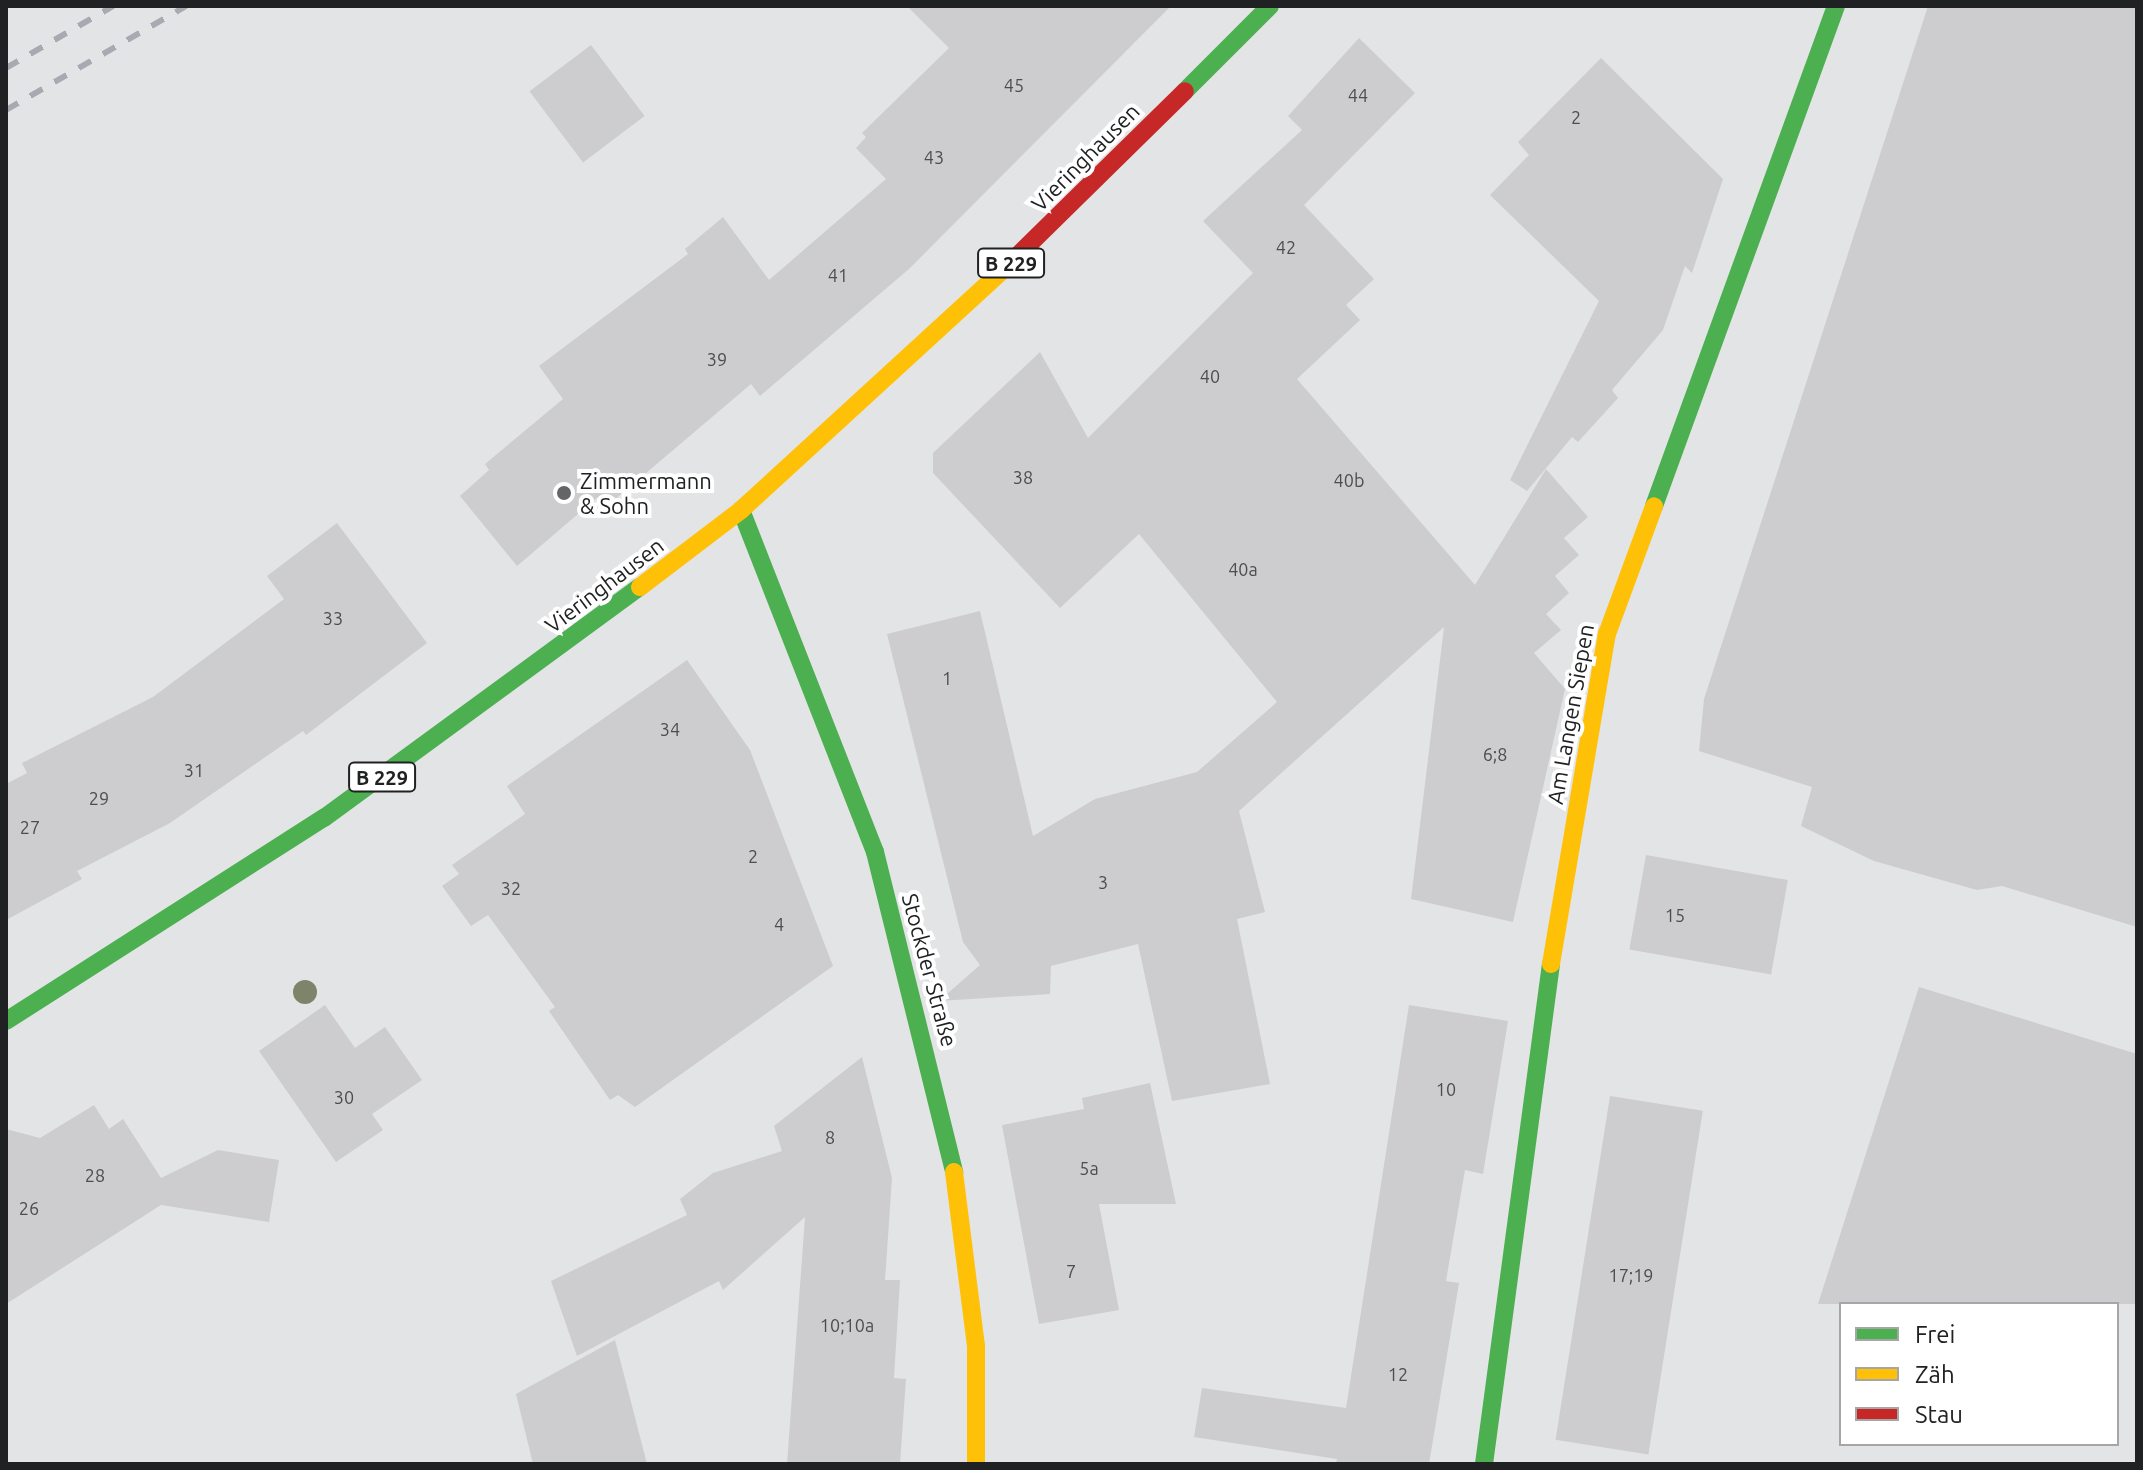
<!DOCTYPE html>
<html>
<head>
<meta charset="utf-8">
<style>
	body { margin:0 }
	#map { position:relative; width:2143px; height:1470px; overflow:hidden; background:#e3e4e6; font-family:Ubuntu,sans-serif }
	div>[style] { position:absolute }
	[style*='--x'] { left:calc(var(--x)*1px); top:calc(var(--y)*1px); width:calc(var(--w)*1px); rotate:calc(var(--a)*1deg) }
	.building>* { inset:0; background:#cdcdcf; transform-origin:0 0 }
	.fast>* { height:18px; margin:-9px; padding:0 9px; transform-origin:9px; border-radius:9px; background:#4caf50 }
	.slow>* { height:18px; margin:-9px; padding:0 9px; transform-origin:9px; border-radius:9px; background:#ffc107 }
	.jam>* { height:18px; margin:-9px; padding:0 9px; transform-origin:9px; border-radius:9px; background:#c62828 }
	.rail>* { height:6px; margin-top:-3px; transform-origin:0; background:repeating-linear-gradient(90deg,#a9a9b2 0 14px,transparent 0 28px) }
	.trees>* { width:24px; height:24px; margin:-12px; border-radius:50%; background:#7e836a }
	.dots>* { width:22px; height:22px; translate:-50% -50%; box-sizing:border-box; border:4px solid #fff; border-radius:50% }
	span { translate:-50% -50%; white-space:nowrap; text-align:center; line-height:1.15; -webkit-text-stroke:8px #fff; paint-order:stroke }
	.number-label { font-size:18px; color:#4c4d4e }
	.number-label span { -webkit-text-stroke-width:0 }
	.shield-label span { padding:2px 6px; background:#fff; border:2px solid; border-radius:6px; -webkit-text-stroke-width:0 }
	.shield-label { font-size:20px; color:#202122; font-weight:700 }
	.street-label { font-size:22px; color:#202122 }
	.poi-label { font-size:22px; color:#202122 }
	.left { translate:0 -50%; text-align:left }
	.frame { position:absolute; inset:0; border:8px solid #202122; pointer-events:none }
	.legend { position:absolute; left:1839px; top:1302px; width:280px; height:144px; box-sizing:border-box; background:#fff; border:2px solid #a6a6a7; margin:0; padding:10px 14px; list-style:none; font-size:24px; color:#202122 }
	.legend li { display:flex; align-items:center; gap:16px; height:40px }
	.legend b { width:40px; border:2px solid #a6a6a7 }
</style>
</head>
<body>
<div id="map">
	<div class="building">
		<i style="clip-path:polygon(907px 6px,1171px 6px,909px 269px,760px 396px,751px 384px,606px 507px,598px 497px,517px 566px,460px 496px,489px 470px,485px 464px,563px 399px,539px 366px,688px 254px,685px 249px,723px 217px,769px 280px,886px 179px,856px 148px,866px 137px,862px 133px,949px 48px)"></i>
		<i style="clip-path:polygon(1928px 6px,2137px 6px,2137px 927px,2002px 886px,1977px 890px,1874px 861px,1801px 826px,1812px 787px,1699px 751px,1704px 699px)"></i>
		<i style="clip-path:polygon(1359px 38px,1415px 93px,1304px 205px,1374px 279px,1346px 305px,1360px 320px,1297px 379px,1475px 585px,1546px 469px,1588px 517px,1564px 538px,1579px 555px,1555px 576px,1569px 593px,1546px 614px,1561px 630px,1534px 653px,1565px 689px,1513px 922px,1411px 899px,1444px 627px,1239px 811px,1265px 912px,1237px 919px,1270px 1084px,1172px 1101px,1138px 944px,1051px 966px,1050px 994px,939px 1001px,980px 965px,963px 942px,887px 634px,980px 611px,1033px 836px,1095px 799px,1197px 772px,1277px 702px,1139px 534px,1060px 608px,933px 473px,933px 453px,1040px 352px,1088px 438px,1253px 273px,1203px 221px,1302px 130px,1288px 116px)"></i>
		<i style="left:591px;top:45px;width:89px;height:77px;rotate:53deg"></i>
		<i style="clip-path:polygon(1601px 58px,1723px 179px,1692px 273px,1685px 266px,1663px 330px,1612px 390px,1618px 398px,1578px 442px,1572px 437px,1527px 491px,1510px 480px,1599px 301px,1490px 195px,1529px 155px,1518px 142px)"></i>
		<i style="clip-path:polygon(337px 523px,427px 643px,306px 735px,303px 731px,170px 823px,77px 871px,82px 879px,6px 920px,6px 784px,27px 773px,22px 763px,153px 697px,284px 599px,267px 576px)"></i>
		<i style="clip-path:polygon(687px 660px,750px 750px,833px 966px,635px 1107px,618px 1095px,610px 1100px,549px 1011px,555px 1007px,488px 915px,471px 926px,442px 886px,459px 874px,452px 865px,525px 814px,507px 786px)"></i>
		<i style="left:1646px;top:855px;width:144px;height:96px;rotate:10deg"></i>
		<i style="clip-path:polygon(1919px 987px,2137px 1054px,2137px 1304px,1818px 1304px)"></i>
		<i style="clip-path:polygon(325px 1005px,355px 1048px,385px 1027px,422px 1080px,372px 1114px,383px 1130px,336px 1162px,259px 1051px)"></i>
		<i style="clip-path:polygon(1409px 1005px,1508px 1021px,1483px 1174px,1465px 1170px,1446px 1281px,1459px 1283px,1429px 1464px,1336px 1464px,1337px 1459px,1194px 1437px,1202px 1388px,1346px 1408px)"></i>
		<i style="clip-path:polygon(862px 1057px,892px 1178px,885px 1280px,900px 1280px,894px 1378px,906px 1379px,900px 1464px,787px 1464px,805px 1217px,723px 1290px,719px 1281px,577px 1356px,551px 1281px,687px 1215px,680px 1199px,713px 1173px,782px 1151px,774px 1126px)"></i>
		<i style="clip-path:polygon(1150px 1083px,1176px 1204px,1099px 1204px,1119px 1310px,1039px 1324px,1002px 1125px,1084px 1109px,1082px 1098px)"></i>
		<i style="left:1610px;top:1096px;width:94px;height:348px;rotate:9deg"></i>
		<i style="clip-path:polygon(94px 1105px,109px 1129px,123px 1119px,161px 1178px,218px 1150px,279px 1160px,269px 1222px,161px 1205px,6px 1304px,6px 1129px,40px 1138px)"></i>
		<i style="clip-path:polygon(615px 1340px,647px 1464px,533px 1464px,516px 1394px)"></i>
	</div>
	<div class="fast">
		<i style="--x:1185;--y:91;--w:120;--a:-45"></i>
		<i style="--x:1654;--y:506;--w:532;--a:-70"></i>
		<i style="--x:741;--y:510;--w:367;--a:68.6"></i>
		<i style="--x:875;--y:852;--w:330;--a:76.1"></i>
		<i style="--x:6;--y:1021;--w:377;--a:-32.6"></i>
		<i style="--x:324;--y:818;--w:391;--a:-36.2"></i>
		<i style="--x:1484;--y:1464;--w:504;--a:-82.37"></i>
	</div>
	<div class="slow">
		<i style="--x:640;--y:587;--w:127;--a:-37.3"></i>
		<i style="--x:741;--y:510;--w:358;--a:-42.5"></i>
		<i style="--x:1551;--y:964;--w:335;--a:-80.4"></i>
		<i style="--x:1607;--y:634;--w:136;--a:-69.8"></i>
		<i style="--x:954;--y:1172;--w:175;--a:82.8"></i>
		<i style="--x:976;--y:1346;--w:118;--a:90"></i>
	</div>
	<div class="jam">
		<i style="--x:1005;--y:268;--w:252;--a:-44.5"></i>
	</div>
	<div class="rail">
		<i style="--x:6;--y:68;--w:124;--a:-30.1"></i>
		<i style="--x:6;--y:110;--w:208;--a:-30"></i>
	</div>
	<div class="trees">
		<i style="left:305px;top:992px"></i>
	</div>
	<div class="dots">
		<i style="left:564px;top:493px;background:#646567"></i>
	</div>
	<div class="number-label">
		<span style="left:1014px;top:85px">45</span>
		<span style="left:1358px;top:95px">44</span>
		<span style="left:1576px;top:117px">2</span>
		<span style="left:934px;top:157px">43</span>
		<span style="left:1286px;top:247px">42</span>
		<span style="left:838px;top:275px">41</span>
		<span style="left:717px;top:359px">39</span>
		<span style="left:1210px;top:376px">40</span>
		<span style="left:1023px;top:477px">38</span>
		<span style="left:1349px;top:480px">40b</span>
		<span style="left:1243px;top:569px">40a</span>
		<span style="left:333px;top:618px">33</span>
		<span style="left:947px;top:678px">1</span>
		<span style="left:670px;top:729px">34</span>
		<span style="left:1495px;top:754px">6;8</span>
		<span style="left:194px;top:770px">31</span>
		<span style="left:99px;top:798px">29</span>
		<span style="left:30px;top:827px">27</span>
		<span style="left:753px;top:856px">2</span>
		<span style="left:1103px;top:882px">3</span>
		<span style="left:511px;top:888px">32</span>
		<span style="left:1675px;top:915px">15</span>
		<span style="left:779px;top:924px">4</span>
		<span style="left:1446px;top:1089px">10</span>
		<span style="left:344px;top:1097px">30</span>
		<span style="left:830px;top:1137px">8</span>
		<span style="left:1089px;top:1168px">5a</span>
		<span style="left:95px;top:1175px">28</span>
		<span style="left:29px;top:1208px">26</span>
		<span style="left:1071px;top:1271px">7</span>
		<span style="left:1631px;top:1275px">17;19</span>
		<span style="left:847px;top:1325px">10;10a</span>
		<span style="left:1398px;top:1374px">12</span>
	</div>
	<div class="shield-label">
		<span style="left:1011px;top:263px">B 229</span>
		<span style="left:382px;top:777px">B 229</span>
	</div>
	<div class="street-label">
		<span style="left:1085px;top:157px;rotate:-45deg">Vieringhausen</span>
		<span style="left:604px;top:585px;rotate:-37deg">Vieringhausen</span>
		<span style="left:1570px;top:714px;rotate:-80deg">Am Langen Siepen</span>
		<span style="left:930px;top:970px;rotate:75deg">Stockder Straße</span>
	</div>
	<div class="poi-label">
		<span class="left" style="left:580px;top:493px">Zimmermann<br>&amp; Sohn</span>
	</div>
	<div class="frame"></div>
	<ul class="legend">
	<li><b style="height:10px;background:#4caf50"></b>Frei</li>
	<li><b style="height:10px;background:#ffc107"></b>Zäh</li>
	<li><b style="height:10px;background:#c62828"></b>Stau</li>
	</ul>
</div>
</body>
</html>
